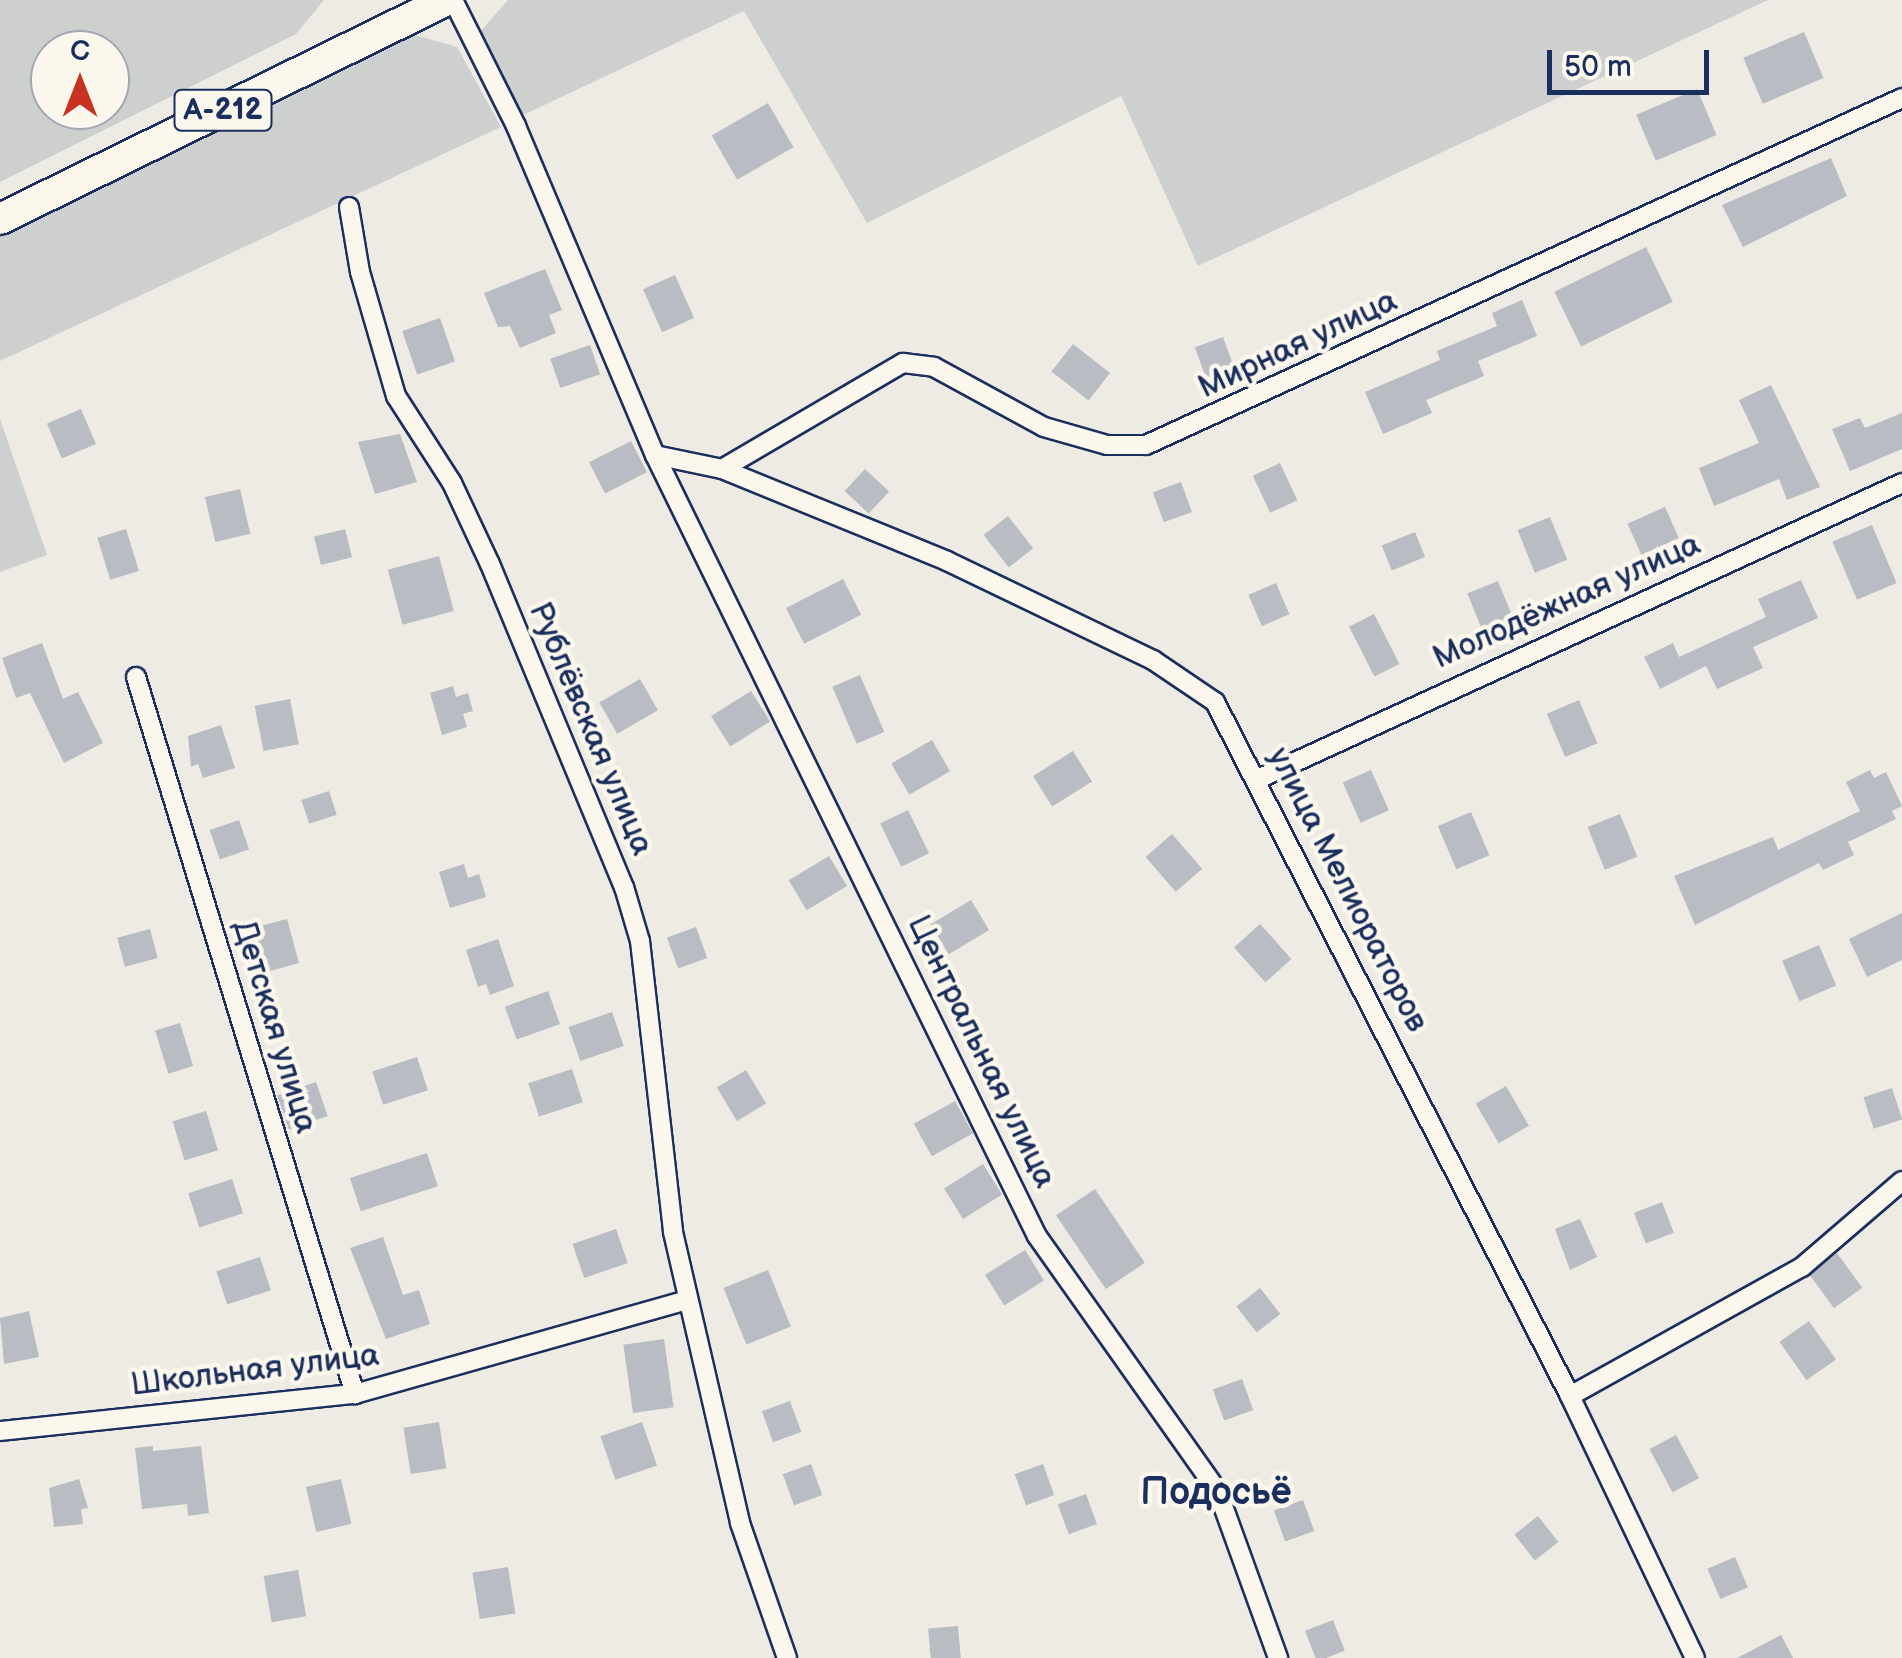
<!DOCTYPE html>
<html>
<head>
<meta charset="utf-8">
<style>
	body { margin:0 }
	#map { position:relative; width:1902px; height:1658px; overflow:hidden; background:#eeebe4; font-family:"Balsamiq Sans",sans-serif }
	div>[style] { position:absolute }
	[style*='--x'] { left:calc(var(--x)*1px); top:calc(var(--y)*1px); width:calc(var(--w)*1px); rotate:calc(var(--a)*1deg) }
	.green>* { inset:0; background:#cecfcf }
	.building>* { inset:0; background:#b9bcc3; transform-origin:0 0 }
	.roads { filter:drop-shadow(2px 0 #1b2f5e) drop-shadow(-2px 0 #1b2f5e) drop-shadow(0 2px #1b2f5e) drop-shadow(0 -2px #1b2f5e) }
	.minor>* { height:18px; margin:-9px; padding:0 9px; transform-origin:9px; border-radius:9px; background:#fbf7ec }
	.trunk>* { height:30px; margin:-15px; padding:0 15px; transform-origin:15px; border-radius:15px; background:#fbf7ec }
	span { translate:-50% -50%; white-space:nowrap; text-align:center; line-height:1.15; -webkit-text-stroke:9px #fbf7ec; paint-order:stroke }
	.shield-label span { padding:2px 8px; background:#fbf7ec; border:2px solid; border-radius:8px; -webkit-text-stroke-width:0 }
	.shield-label { font-size:30px; color:#1b2f5e; font-weight:700 }
	.street-label { font-size:32px; color:#1b2f5e }
	.quarter-label { font-size:38px; color:#1b2f5e; font-weight:700 }
	.north { position:absolute; left:30px; top:30px; width:100px; height:100px; box-sizing:border-box; background:#fbf7ec; border:2px solid #a1a7b3; border-radius:50%; rotate:0deg; font-size:28px; font-weight:700; line-height:40px; text-align:center; color:#1b2f5e }
	.north::after { content:''; display:block; margin:auto; width:35px; height:45px; background:#c8321e; clip-path:polygon(50% 0,100% 100%,50% 72%,0 100%) }
	.scale { position:absolute; left:1547px; top:50px; width:162px; height:45px; box-sizing:border-box; border:5px solid #1b2f5e; border-top:0; padding-left:12px; font-size:30px; line-height:35px; white-space:nowrap; color:#1b2f5e; -webkit-text-stroke:8px #fbf7ec; paint-order:stroke }
</style>
</head>
<body>
<div id="map">
	<div class="green">
		<i style="clip-path:polygon(evenodd,0 0,324px 0,296px 34px,0 182px,0 0,50px 50px,110px 50px,110px 110px,50px 110px,50px 50px)"></i>
		<i style="clip-path:polygon(508px 0,1768px 0,1198px 266px,1121px 96px,867px 223px,744px 11px,521px 116px,478px 34px)"></i>
		<i style="clip-path:polygon(412px 34px,457px 47px,501px 127px,0 361px,0 237px,93px 184px)"></i>
		<i style="clip-path:polygon(0 419px,47px 555px,0 572px)"></i>
	</div>
	<div class="building">
		<i style="left:1804px;top:32px;width:50px;height:66px;rotate:67deg"></i>
		<i style="left:1697px;top:89px;width:50px;height:66px;rotate:67deg"></i>
		<i style="left:768px;top:103px;width:51px;height:65px;rotate:60deg"></i>
		<i style="clip-path:polygon(1831px 158px,1847px 196px,1743px 247px,1722px 205px)"></i>
		<i style="left:1646px;top:247px;width:61px;height:102px;rotate:64deg"></i>
		<i style="clip-path:polygon(545px 269px,562px 310px,549px 315px,556px 333px,520px 348px,510px 326px,498px 327px,484px 293px)"></i>
		<i style="left:675px;top:275px;width:47px;height:35px;rotate:66deg"></i>
		<i style="clip-path:polygon(1522px 300px,1537px 336px,1478px 361px,1484px 376px,1426px 400px,1432px 413px,1383px 434px,1365px 392px,1440px 360px,1437px 351px,1497px 326px,1492px 313px)"></i>
		<i style="left:440px;top:318px;width:46px;height:40px;rotate:71deg"></i>
		<i style="left:1223px;top:337px;width:33px;height:30px;rotate:70deg"></i>
		<i style="left:1073px;top:344px;width:47px;height:35px;rotate:38deg"></i>
		<i style="left:590px;top:345px;width:31px;height:42px;rotate:71deg"></i>
		<i style="clip-path:polygon(1771px 385px,1820px 487px,1787px 500px,1779px 479px,1714px 506px,1699px 468px,1759px 443px,1739px 400px)"></i>
		<i style="left:81px;top:409px;width:38px;height:37px;rotate:67deg"></i>
		<i style="clip-path:polygon(1902px 413px,1902px 449px,1850px 471px,1832px 429px,1860px 418px,1865px 428px)"></i>
		<i style="clip-path:polygon(400px 434px,417px 482px,375px 494px,358px 442px)"></i>
		<i style="left:631px;top:441px;width:35px;height:47px;rotate:63deg"></i>
		<i style="left:1280px;top:463px;width:41px;height:30px;rotate:65deg"></i>
		<i style="left:865px;top:469px;width:33px;height:30px;rotate:43deg"></i>
		<i style="left:1181px;top:482px;width:32px;height:30px;rotate:70deg"></i>
		<i style="left:240px;top:489px;width:46px;height:36px;rotate:77deg"></i>
		<i style="left:1665px;top:507px;width:34px;height:41px;rotate:66deg"></i>
		<i style="left:1008px;top:516px;width:41px;height:31px;rotate:52deg"></i>
		<i style="left:1550px;top:517px;width:46px;height:35px;rotate:68deg"></i>
		<i style="left:1872px;top:525px;width:63px;height:43px;rotate:67deg"></i>
		<i style="left:126px;top:529px;width:44px;height:30px;rotate:73deg"></i>
		<i style="left:345px;top:529px;width:29px;height:32px;rotate:76deg"></i>
		<i style="left:1415px;top:532px;width:27px;height:36px;rotate:68deg"></i>
		<i style="left:439px;top:556px;width:57px;height:53px;rotate:75deg"></i>
		<i style="left:843px;top:579px;width:40px;height:64px;rotate:63deg"></i>
		<i style="clip-path:polygon(1801px 580px,1818px 618px,1753px 647px,1763px 668px,1717px 689px,1706px 666px,1660px 689px,1644px 657px,1673px 643px,1679px 657px,1766px 617px,1758px 599px)"></i>
		<i style="left:1498px;top:581px;width:40px;height:33px;rotate:68deg"></i>
		<i style="left:1276px;top:583px;width:34px;height:30px;rotate:67deg"></i>
		<i style="left:1374px;top:614px;width:56px;height:28px;rotate:63deg"></i>
		<i style="clip-path:polygon(42px 643px,63px 699px,78px 692px,103px 743px,64px 763px,30px 693px,16px 698px,2px 658px)"></i>
		<i style="left:860px;top:675px;width:62px;height:30px;rotate:67deg"></i>
		<i style="left:640px;top:679px;width:36px;height:47px;rotate:60deg"></i>
		<i style="clip-path:polygon(453px 686px,456px 697px,468px 693px,473px 711px,463px 714px,467px 727px,442px 735px,430px 693px)"></i>
		<i style="left:751px;top:691px;width:36px;height:47px;rotate:58deg"></i>
		<i style="left:290px;top:699px;width:46px;height:36px;rotate:79deg"></i>
		<i style="left:1579px;top:700px;width:47px;height:35px;rotate:67deg"></i>
		<i style="clip-path:polygon(221px 725px,235px 768px,203px 778px,198px 764px,191px 767px,188px 736px)"></i>
		<i style="left:932px;top:740px;width:36px;height:47px;rotate:60deg"></i>
		<i style="left:1073px;top:751px;width:36px;height:47px;rotate:58deg"></i>
		<i style="left:1371px;top:770px;width:44px;height:31px;rotate:66deg"></i>
		<i style="clip-path:polygon(1870px 770px,1874px 778px,1886px 772px,1902px 806px,1892px 811px,1896px 819px,1848px 842px,1854px 855px,1823px 870px,1819px 863px,1695px 925px,1674px 876px,1773px 837px,1778px 850px,1860px 811px,1846px 782px)"></i>
		<i style="left:329px;top:791px;width:25px;height:29px;rotate:72deg"></i>
		<i style="left:908px;top:810px;width:48px;height:31px;rotate:64deg"></i>
		<i style="left:1471px;top:812px;width:47px;height:36px;rotate:67deg"></i>
		<i style="left:1620px;top:814px;width:46px;height:35px;rotate:68deg"></i>
		<i style="left:239px;top:820px;width:31px;height:31px;rotate:71deg"></i>
		<i style="left:1172px;top:834px;width:46px;height:35px;rotate:49deg"></i>
		<i style="left:829px;top:856px;width:35px;height:47px;rotate:59deg"></i>
		<i style="clip-path:polygon(464px 864px,468px 878px,479px 874px,486px 897px,450px 908px,439px 872px)"></i>
		<i style="left:971px;top:900px;width:35px;height:47px;rotate:59deg"></i>
		<i style="clip-path:polygon(1902px 913px,1902px 960px,1867px 977px,1849px 939px)"></i>
		<i style="clip-path:polygon(287px 919px,299px 963px,259px 974px,256px 927px)"></i>
		<i style="left:1260px;top:924px;width:47px;height:35px;rotate:48deg"></i>
		<i style="left:696px;top:927px;width:33px;height:31px;rotate:70deg"></i>
		<i style="left:150px;top:929px;width:30px;height:34px;rotate:75deg"></i>
		<i style="clip-path:polygon(498px 939px,514px 986px,490px 995px,486px 984px,478px 987px,466px 950px)"></i>
		<i style="left:1819px;top:945px;width:44px;height:40px;rotate:67deg"></i>
		<i style="left:548px;top:991px;width:35px;height:46px;rotate:70deg"></i>
		<i style="left:612px;top:1012px;width:36px;height:46px;rotate:71deg"></i>
		<i style="left:180px;top:1023px;width:45px;height:26px;rotate:73deg"></i>
		<i style="left:417px;top:1057px;width:35px;height:47px;rotate:72deg"></i>
		<i style="left:572px;top:1069px;width:35px;height:46px;rotate:72deg"></i>
		<i style="left:746px;top:1070px;width:39px;height:34px;rotate:59deg"></i>
		<i style="left:316px;top:1082px;width:36px;height:41px;rotate:71deg"></i>
		<i style="left:1506px;top:1086px;width:46px;height:35px;rotate:60deg"></i>
		<i style="left:1892px;top:1088px;width:33px;height:30px;rotate:72deg"></i>
		<i style="left:955px;top:1101px;width:37px;height:47px;rotate:61deg"></i>
		<i style="left:206px;top:1111px;width:41px;height:35px;rotate:73deg"></i>
		<i style="left:427px;top:1153px;width:35px;height:81px;rotate:72deg"></i>
		<i style="left:983px;top:1164px;width:36px;height:46px;rotate:58deg"></i>
		<i style="left:232px;top:1179px;width:36px;height:46px;rotate:72deg"></i>
		<i style="left:1095px;top:1189px;width:89px;height:47px;rotate:56deg"></i>
		<i style="left:1662px;top:1202px;width:33px;height:30px;rotate:69deg"></i>
		<i style="clip-path:polygon(1580px 1219px,1597px 1257px,1570px 1270px,1555px 1229px)"></i>
		<i style="left:616px;top:1229px;width:36px;height:46px;rotate:71deg"></i>
		<i style="clip-path:polygon(383px 1237px,403px 1295px,419px 1290px,430px 1324px,386px 1339px,350px 1248px)"></i>
		<i style="left:1025px;top:1250px;width:36px;height:47px;rotate:58deg"></i>
		<i style="left:1837px;top:1253px;width:43px;height:35px;rotate:54deg"></i>
		<i style="left:260px;top:1257px;width:35px;height:46px;rotate:72deg"></i>
		<i style="left:768px;top:1270px;width:61px;height:48px;rotate:68deg"></i>
		<i style="left:1260px;top:1288px;width:33px;height:30px;rotate:52deg"></i>
		<i style="clip-path:polygon(29px 1311px,39px 1357px,4px 1364px,0 1318px)"></i>
		<i style="left:1809px;top:1321px;width:47px;height:36px;rotate:55deg"></i>
		<i style="left:664px;top:1339px;width:69px;height:41px;rotate:82deg"></i>
		<i style="left:1242px;top:1379px;width:33px;height:31px;rotate:70deg"></i>
		<i style="left:790px;top:1401px;width:33px;height:30px;rotate:70deg"></i>
		<i style="left:439px;top:1422px;width:47px;height:36px;rotate:81deg"></i>
		<i style="left:642px;top:1422px;width:46px;height:44px;rotate:71deg"></i>
		<i style="left:1676px;top:1435px;width:49px;height:30px;rotate:62deg"></i>
		<i style="clip-path:polygon(153px 1446px,153px 1451px,201px 1446px,209px 1513px,188px 1516px,187px 1504px,142px 1509px,135px 1448px)"></i>
		<i style="left:811px;top:1464px;width:33px;height:30px;rotate:70deg"></i>
		<i style="left:1043px;top:1464px;width:33px;height:30px;rotate:70deg"></i>
		<i style="clip-path:polygon(79px 1479px,88px 1508px,81px 1509px,83px 1524px,54px 1527px,49px 1488px)"></i>
		<i style="left:341px;top:1479px;width:46px;height:36px;rotate:77deg"></i>
		<i style="left:1086px;top:1494px;width:32px;height:30px;rotate:70deg"></i>
		<i style="left:1303px;top:1500px;width:33px;height:31px;rotate:70deg"></i>
		<i style="left:1538px;top:1516px;width:33px;height:30px;rotate:52deg"></i>
		<i style="left:1735px;top:1557px;width:33px;height:30px;rotate:67deg"></i>
		<i style="left:508px;top:1567px;width:47px;height:36px;rotate:81deg"></i>
		<i style="left:298px;top:1570px;width:47px;height:35px;rotate:80deg"></i>
		<i style="left:1333px;top:1620px;width:33px;height:30px;rotate:69deg"></i>
		<i style="left:958px;top:1626px;width:32px;height:30px;rotate:85deg"></i>
		<i style="clip-path:polygon(1781px 1635px,1793px 1658px,1737px 1658px)"></i>
	</div>
	<div class="roads">
		<div class="minor">
			<i style="--x:453;--y:0;--w:141;--a:63.4"></i>
			<i style="--x:516;--y:126;--w:357;--a:67.1"></i>
			<i style="--x:655;--y:455;--w:869;--a:63.94"></i>
			<i style="--x:1037;--y:1236;--w:314;--a:54.7"></i>
			<i style="--x:1218;--y:1492;--w:177;--a:70.1"></i>
			<i style="--x:349;--y:207;--w:66;--a:80.4"></i>
			<i style="--x:360;--y:272;--w:129;--a:73.8"></i>
			<i style="--x:396;--y:396;--w:103;--a:57.2"></i>
			<i style="--x:452;--y:483;--w:89;--a:64.9"></i>
			<i style="--x:490;--y:564;--w:350;--a:67.5"></i>
			<i style="--x:624;--y:887;--w:56;--a:73.5"></i>
			<i style="--x:640;--y:941;--w:293;--a:83.5"></i>
			<i style="--x:673;--y:1232;--w:299;--a:77"></i>
			<i style="--x:740;--y:1523;--w:143;--a:70.8"></i>
			<i style="--x:655;--y:455;--w:68;--a:11.8"></i>
			<i style="--x:722;--y:469;--w:243;--a:22.2"></i>
			<i style="--x:947;--y:561;--w:229;--a:25.7"></i>
			<i style="--x:1153;--y:660;--w:75;--a:34.1"></i>
			<i style="--x:1215;--y:702;--w:780;--a:62.91"></i>
			<i style="--x:1570;--y:1396;--w:290;--a:64.5"></i>
			<i style="--x:722;--y:469;--w:210;--a:-30.4"></i>
			<i style="--x:903;--y:363;--w:31;--a:7"></i>
			<i style="--x:934;--y:367;--w:125;--a:28.6"></i>
			<i style="--x:1044;--y:427;--w:66;--a:15.9"></i>
			<i style="--x:1107;--y:445;--w:39;--a:0"></i>
			<i style="--x:1146;--y:445;--w:832;--a:-24.65"></i>
			<i style="--x:136;--y:677;--w:750;--a:73.02"></i>
			<i style="--x:1258;--y:779;--w:709;--a:-24.68"></i>
			<i style="--x:1570;--y:1396;--w:265;--a:-29.1"></i>
			<i style="--x:1802;--y:1267;--w:132;--a:-40.7"></i>
			<i style="--x:0;--y:1431;--w:357;--a:-6"></i>
			<i style="--x:355;--y:1394;--w:346;--a:-15.8"></i>
		</div>
		<div class="trunk">
			<i style="--x:0;--y:219;--w:498;--a:-26.1"></i>
		</div>
	</div>
	<div class="shield-label">
		<span style="left:223px;top:110px">А-212</span>
	</div>
	<div class="street-label">
		<span style="left:1298px;top:345px;rotate:-25deg">Мирная улица</span>
		<span style="left:1567px;top:602px;rotate:-24deg">Молодёжная улица</span>
		<span style="left:590px;top:729px;rotate:67deg">Рублёвская улица</span>
		<span style="left:1347px;top:890px;rotate:63deg">улица Мелиораторов</span>
		<span style="left:274px;top:1027px;rotate:73deg">Детская улица</span>
		<span style="left:981px;top:1052px;rotate:64deg">Центральная улица</span>
		<span style="left:255px;top:1371px;rotate:-7deg">Школьная улица</span>
	</div>
	<div class="quarter-label">
		<span style="left:1216px;top:1493px">Подосьё</span>
	</div>
	<div class="north">С</div>
	<div class="scale">50 m</div>
</div>
</body>
</html>
